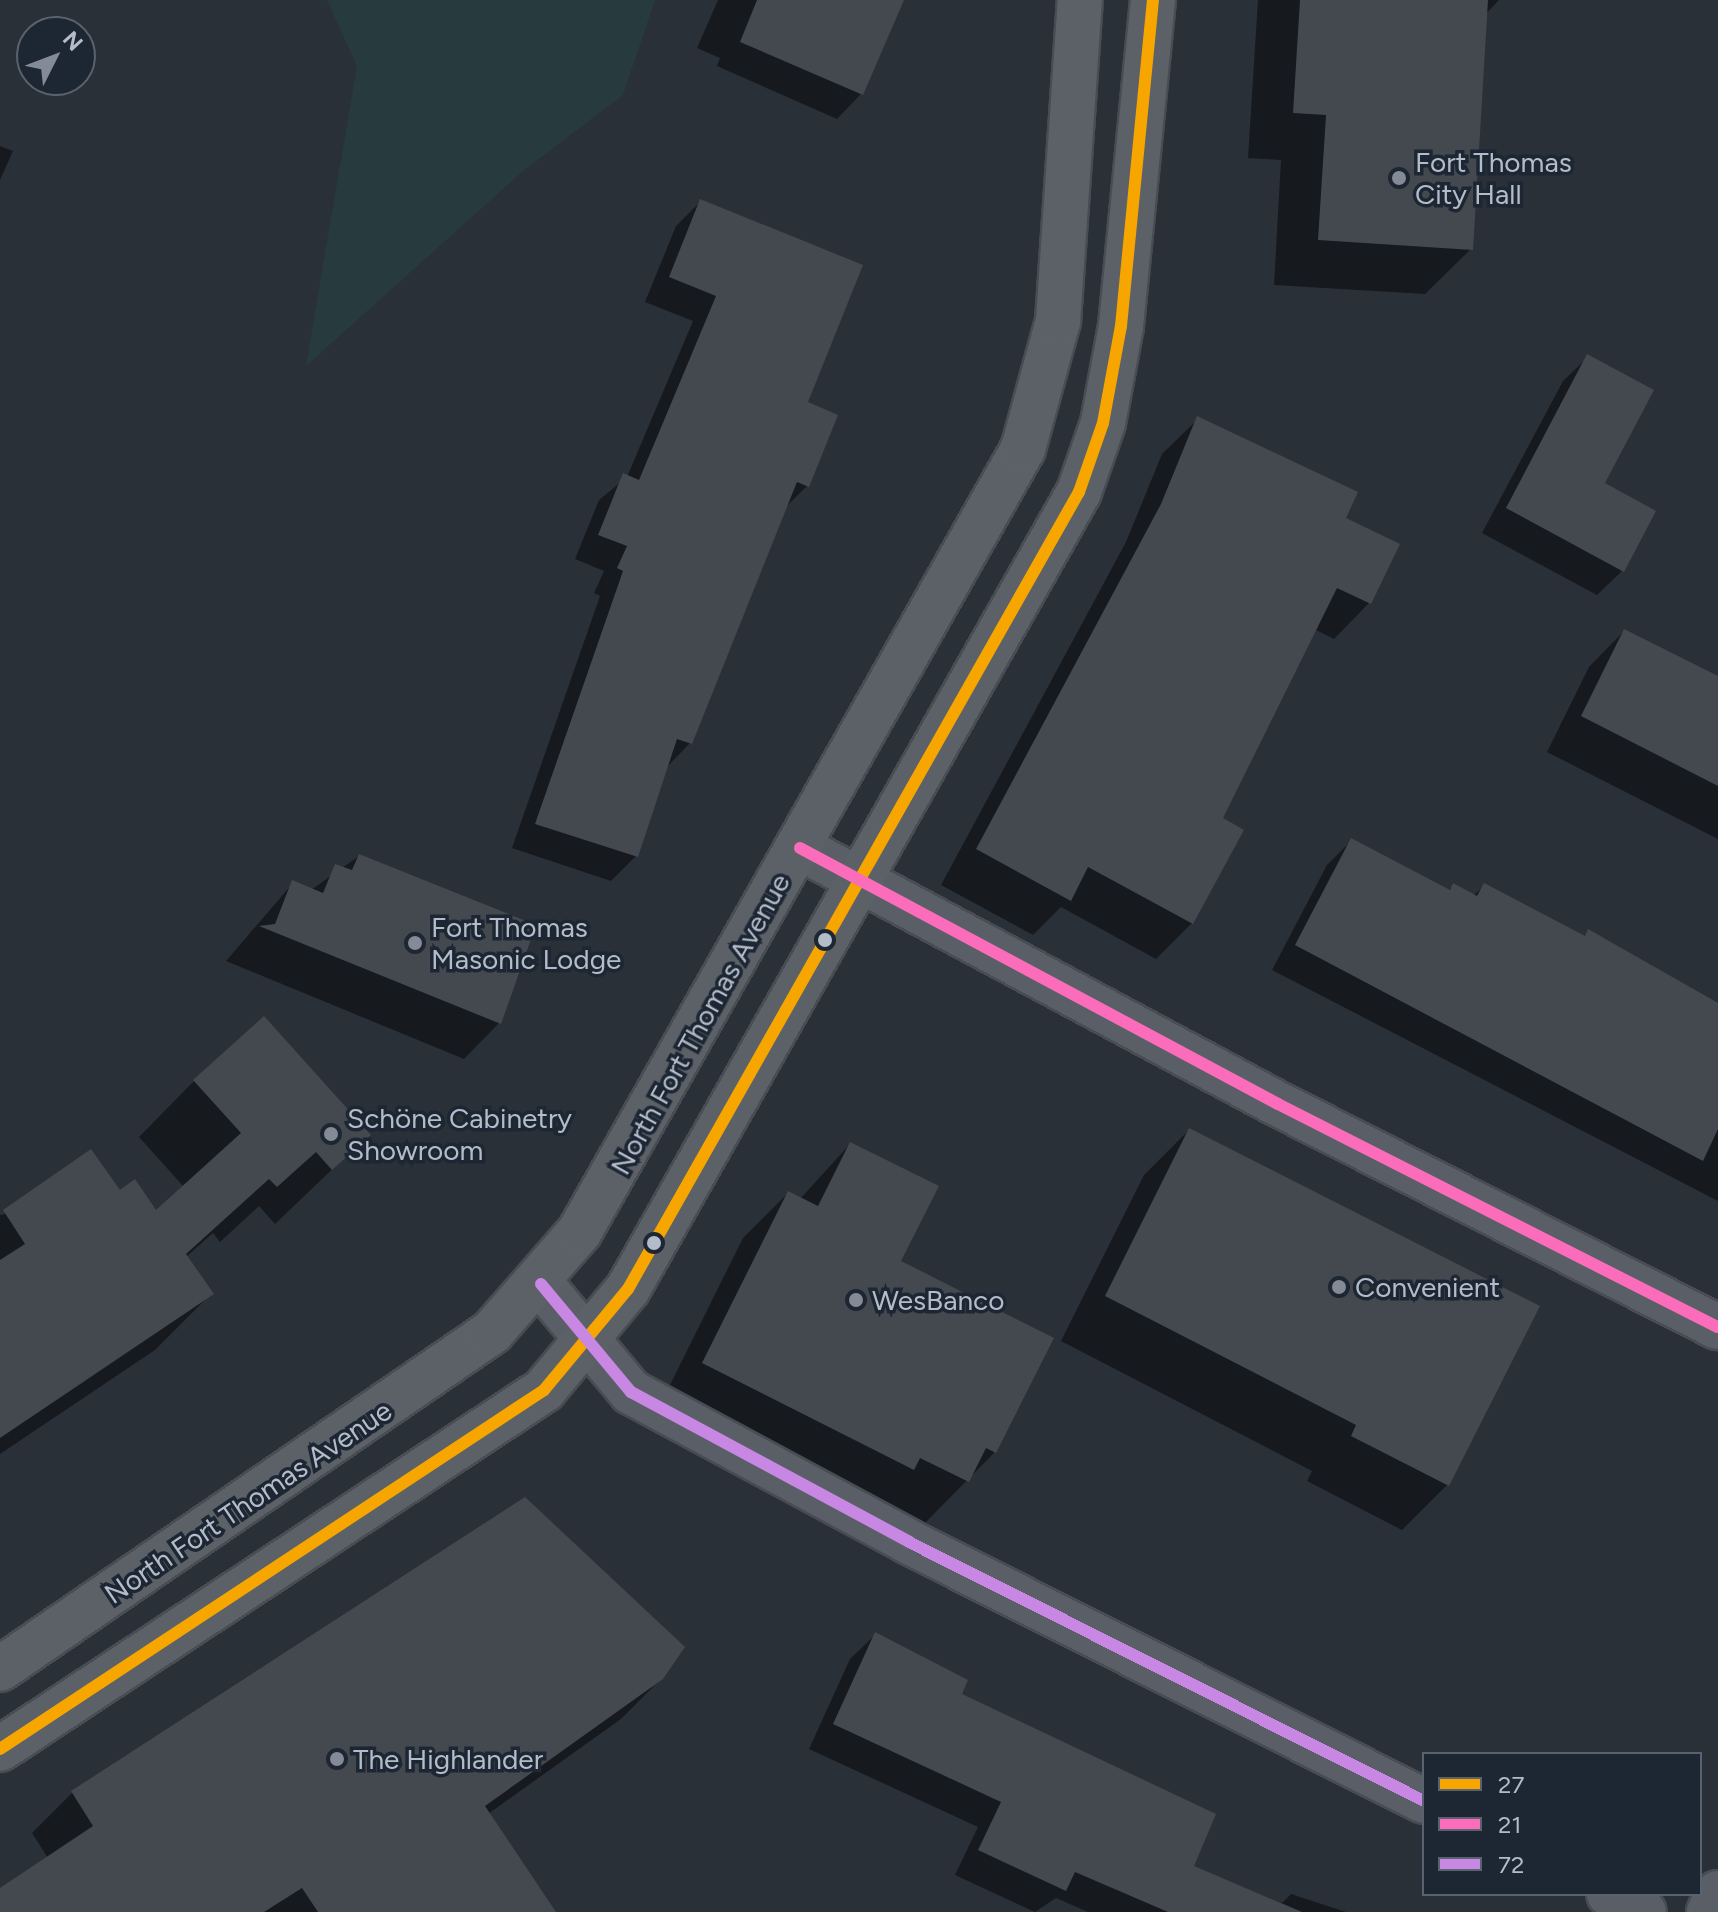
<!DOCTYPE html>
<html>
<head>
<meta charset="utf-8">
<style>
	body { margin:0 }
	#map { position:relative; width:1718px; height:1912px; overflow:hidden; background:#2a3038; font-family:Figtree,sans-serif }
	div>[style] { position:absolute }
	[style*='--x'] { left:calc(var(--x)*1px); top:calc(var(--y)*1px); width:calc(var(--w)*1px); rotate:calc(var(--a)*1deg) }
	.green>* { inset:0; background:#273a3e }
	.shadow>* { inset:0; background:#0007 }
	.building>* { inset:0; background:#444950 }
	.roads { filter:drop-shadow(2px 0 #484c53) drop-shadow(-2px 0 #484c53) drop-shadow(0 2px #484c53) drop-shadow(0 -2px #484c53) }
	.minor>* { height:44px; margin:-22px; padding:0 22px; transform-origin:22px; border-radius:22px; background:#5a5e66 }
	.major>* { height:44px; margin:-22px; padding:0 22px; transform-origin:22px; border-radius:22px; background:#5c6168 }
	.bus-1>* { height:12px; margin:-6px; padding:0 6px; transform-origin:6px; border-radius:6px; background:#f7a600 }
	.bus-2>* { height:12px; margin:-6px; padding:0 6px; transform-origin:6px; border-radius:6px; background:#fb6dba }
	.bus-3>* { height:12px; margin:-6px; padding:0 6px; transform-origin:6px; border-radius:6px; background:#c787e3 }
	.dots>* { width:22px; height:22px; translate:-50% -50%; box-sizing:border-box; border:4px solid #1d2633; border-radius:50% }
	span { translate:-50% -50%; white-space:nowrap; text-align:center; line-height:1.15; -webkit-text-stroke:7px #1d2633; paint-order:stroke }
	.poi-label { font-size:28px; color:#b4bcc9 }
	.left { translate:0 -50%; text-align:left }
	.street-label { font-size:28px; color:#b4bcc9 }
	.legend { position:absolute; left:1422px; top:1752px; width:280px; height:144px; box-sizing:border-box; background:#1d2633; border:2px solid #59626f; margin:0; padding:10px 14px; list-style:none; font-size:24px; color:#b4bcc9 }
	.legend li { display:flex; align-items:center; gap:16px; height:40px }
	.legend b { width:40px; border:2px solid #59626f }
	.north { position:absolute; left:16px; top:16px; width:80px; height:80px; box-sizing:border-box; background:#1d2633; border:2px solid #59626f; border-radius:50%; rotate:48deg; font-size:22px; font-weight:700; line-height:32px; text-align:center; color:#b4bcc9 }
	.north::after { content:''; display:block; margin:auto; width:28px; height:36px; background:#848b96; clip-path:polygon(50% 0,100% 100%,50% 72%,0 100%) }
</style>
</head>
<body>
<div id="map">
	<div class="green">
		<i style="clip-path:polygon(327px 0,655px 0,623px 95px,523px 171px,306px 366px,357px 66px)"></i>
	</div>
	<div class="shadow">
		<i style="clip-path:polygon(718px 0,902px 0,861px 94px,837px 119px,717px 66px,720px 58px,697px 48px)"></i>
		<i style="clip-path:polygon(1258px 0,1499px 0,1485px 15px,1471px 249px,1425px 294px,1274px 285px,1281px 160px,1248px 158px)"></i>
		<i style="clip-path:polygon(0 146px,13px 151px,0 180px)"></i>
		<i style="clip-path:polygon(701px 201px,805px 403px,807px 486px,785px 508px,690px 743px,665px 769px,636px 856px,611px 881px,512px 848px,600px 596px,594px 593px,604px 571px,575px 559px,599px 500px,627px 477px,693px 321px,645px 302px,676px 226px)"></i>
		<i style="clip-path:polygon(1588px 357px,1602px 484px,1622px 571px,1597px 595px,1482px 533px,1563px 381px)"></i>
		<i style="clip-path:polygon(1198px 419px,1369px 603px,1334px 639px,1314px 629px,1220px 819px,1192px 923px,1156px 959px,1061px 907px,1033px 935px,941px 885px,1126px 542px,1162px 454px)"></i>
		<i style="clip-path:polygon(1624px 631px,1718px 678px,1718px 839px,1547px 752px,1589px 667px)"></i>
		<i style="clip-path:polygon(1351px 841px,1448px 891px,1454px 885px,1473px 896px,1484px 886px,1583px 938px,1589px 931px,1718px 1007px,1718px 1201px,1272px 970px,1327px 865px)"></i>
		<i style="clip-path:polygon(359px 856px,499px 1023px,464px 1059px,226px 961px,293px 883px,311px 890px)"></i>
		<i style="clip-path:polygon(194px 1081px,368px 1135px,275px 1224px,259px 1206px,220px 1242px,213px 1233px,186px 1257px,211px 1294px,155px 1350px,0 1454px,0 1215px,119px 1193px,156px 1213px,184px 1187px,139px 1137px)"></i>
		<i style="clip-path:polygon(1189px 1130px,1447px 1485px,1402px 1530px,1307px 1481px,1312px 1471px,1061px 1341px,1144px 1175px)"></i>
		<i style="clip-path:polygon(850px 1144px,898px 1262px,995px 1452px,922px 1526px,658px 1409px,743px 1238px,788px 1193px,800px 1199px)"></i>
		<i style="clip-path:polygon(525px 1500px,662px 1678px,621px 1719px,488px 1814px,553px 1912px,0 1912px,0 1890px,48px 1858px,32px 1833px,72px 1793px)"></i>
		<i style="clip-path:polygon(875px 1635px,1191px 1867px,1282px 1903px,1291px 1894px,1346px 1912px,1088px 1912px,1056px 1898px,1035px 1912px,955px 1875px,978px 1827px,809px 1749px,850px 1659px)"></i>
	</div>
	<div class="building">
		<i style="clip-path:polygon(757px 0,904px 0,863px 95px,740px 42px)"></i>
		<i style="clip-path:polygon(1300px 0,1488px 0,1473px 250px,1318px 240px,1326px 115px,1293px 113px)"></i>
		<i style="clip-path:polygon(700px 199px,863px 265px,808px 402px,838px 415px,809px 487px,797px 482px,692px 744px,677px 739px,638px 857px,535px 824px,623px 571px,617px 568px,627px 546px,598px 535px,623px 473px,639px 480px,716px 296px,669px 277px)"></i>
		<i style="clip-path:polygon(1587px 354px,1654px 390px,1605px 483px,1656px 511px,1624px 572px,1506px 508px)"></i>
		<i style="clip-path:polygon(1197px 416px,1358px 492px,1346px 518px,1400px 544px,1371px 604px,1337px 588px,1223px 818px,1244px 830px,1193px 924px,1088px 867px,1071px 901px,976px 849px,1161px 504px)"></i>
		<i style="clip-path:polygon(1624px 629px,1718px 676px,1718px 786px,1581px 716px)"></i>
		<i style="clip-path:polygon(1351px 838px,1450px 890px,1453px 883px,1477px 896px,1484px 883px,1585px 936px,1588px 929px,1718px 1003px,1718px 1129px,1703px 1161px,1295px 945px)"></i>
		<i style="clip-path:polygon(359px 854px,536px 925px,501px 1024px,259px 926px,275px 924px,292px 880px,323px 893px,335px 864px,352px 870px)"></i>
		<i style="clip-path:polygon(264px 1016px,371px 1135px,332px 1170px,316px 1152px,277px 1187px,269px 1179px,186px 1254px,214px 1294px,0 1438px,0 1260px,25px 1244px,3px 1210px,91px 1149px,120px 1190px,135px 1179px,156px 1210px,241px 1133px,193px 1080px)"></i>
		<i style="clip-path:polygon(1189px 1128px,1540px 1306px,1449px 1486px,1351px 1436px,1356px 1425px,1105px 1296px)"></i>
		<i style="clip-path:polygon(850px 1142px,939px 1186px,901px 1261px,1054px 1338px,996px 1453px,986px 1448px,969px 1482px,920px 1458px,914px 1470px,702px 1363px,788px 1191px,818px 1206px)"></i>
		<i style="clip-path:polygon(525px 1497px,685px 1647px,663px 1679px,485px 1806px,556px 1912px,318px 1912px,302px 1888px,264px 1912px,0 1912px,0 1888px,93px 1826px,71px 1791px)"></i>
		<i style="clip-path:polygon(875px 1632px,968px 1680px,962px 1694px,1216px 1814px,1194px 1866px,1302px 1912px,1168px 1912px,1075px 1872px,1066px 1891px,978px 1850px,1001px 1802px,833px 1724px)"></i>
	</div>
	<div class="roads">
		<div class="minor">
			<i style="--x:800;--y:848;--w:542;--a:28.17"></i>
			<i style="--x:1278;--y:1104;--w:493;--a:26.9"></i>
			<i style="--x:541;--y:1284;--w:141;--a:50.2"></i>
			<i style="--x:631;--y:1392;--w:316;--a:28.3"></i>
			<i style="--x:909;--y:1542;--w:576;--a:26.7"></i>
			<i style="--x:1609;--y:1894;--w:39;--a:27"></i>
			<i style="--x:1709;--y:1912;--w:21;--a:-65"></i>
		</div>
		<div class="major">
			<i style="--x:0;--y:1669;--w:596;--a:-34.41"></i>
			<i style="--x:492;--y:1332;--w:134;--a:-48.9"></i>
			<i style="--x:580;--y:1231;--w:899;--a:-60.47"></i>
			<i style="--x:1023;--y:449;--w:133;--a:-74.7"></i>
			<i style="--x:1058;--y:321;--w:322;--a:-86.1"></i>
			<i style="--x:0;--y:1749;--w:652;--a:-33.42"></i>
			<i style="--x:544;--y:1390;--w:131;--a:-50.3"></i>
			<i style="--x:628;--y:1289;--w:916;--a:-60.5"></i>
			<i style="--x:1079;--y:492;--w:73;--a:-70.8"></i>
			<i style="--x:1103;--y:423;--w:99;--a:-79.5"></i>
			<i style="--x:1121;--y:326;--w:328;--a:-84.4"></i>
		</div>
	</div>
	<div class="bus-1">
		<i style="--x:0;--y:1749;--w:652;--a:-33.42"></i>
		<i style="--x:544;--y:1390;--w:131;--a:-50.3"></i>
		<i style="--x:628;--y:1289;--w:916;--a:-60.5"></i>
		<i style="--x:1079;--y:492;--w:73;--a:-70.8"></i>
		<i style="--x:1103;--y:423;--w:99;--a:-79.5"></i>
		<i style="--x:1121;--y:326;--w:328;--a:-84.4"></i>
	</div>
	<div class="bus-2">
		<i style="--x:800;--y:848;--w:542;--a:28.17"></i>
		<i style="--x:1278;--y:1104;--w:493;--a:26.9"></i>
	</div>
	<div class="bus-3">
		<i style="--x:541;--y:1284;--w:141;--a:50.2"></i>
		<i style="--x:631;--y:1392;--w:316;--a:28.3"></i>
		<i style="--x:909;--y:1542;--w:576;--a:26.7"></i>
	</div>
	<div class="dots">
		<i style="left:1399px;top:178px;background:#848b96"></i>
		<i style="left:825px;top:940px;background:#b4bcc9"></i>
		<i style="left:415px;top:943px;background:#848b96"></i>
		<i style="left:331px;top:1134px;background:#848b96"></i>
		<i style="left:654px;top:1243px;background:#b4bcc9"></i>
		<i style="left:1339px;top:1287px;background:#848b96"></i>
		<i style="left:856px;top:1300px;background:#848b96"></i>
		<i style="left:337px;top:1759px;background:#848b96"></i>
	</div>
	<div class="poi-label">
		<span class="left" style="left:1415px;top:178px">Fort Thomas<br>City Hall</span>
		<span class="left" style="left:431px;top:943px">Fort Thomas<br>Masonic Lodge</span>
		<span class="left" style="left:347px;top:1134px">Schöne Cabinetry<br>Showroom</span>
		<span class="left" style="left:1355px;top:1287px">Convenient</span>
		<span class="left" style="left:872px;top:1300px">WesBanco</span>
		<span class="left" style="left:353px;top:1759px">The Highlander</span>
	</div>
	<div class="street-label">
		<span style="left:700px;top:1024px;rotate:-61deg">North Fort Thomas Avenue</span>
		<span style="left:248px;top:1502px;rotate:-34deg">North Fort Thomas Avenue</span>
	</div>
	<ul class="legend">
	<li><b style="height:10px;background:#f7a600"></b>27</li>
	<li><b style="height:10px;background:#fb6dba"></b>21</li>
	<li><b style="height:10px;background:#c787e3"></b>72</li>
	</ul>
	<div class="north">N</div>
</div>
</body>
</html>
